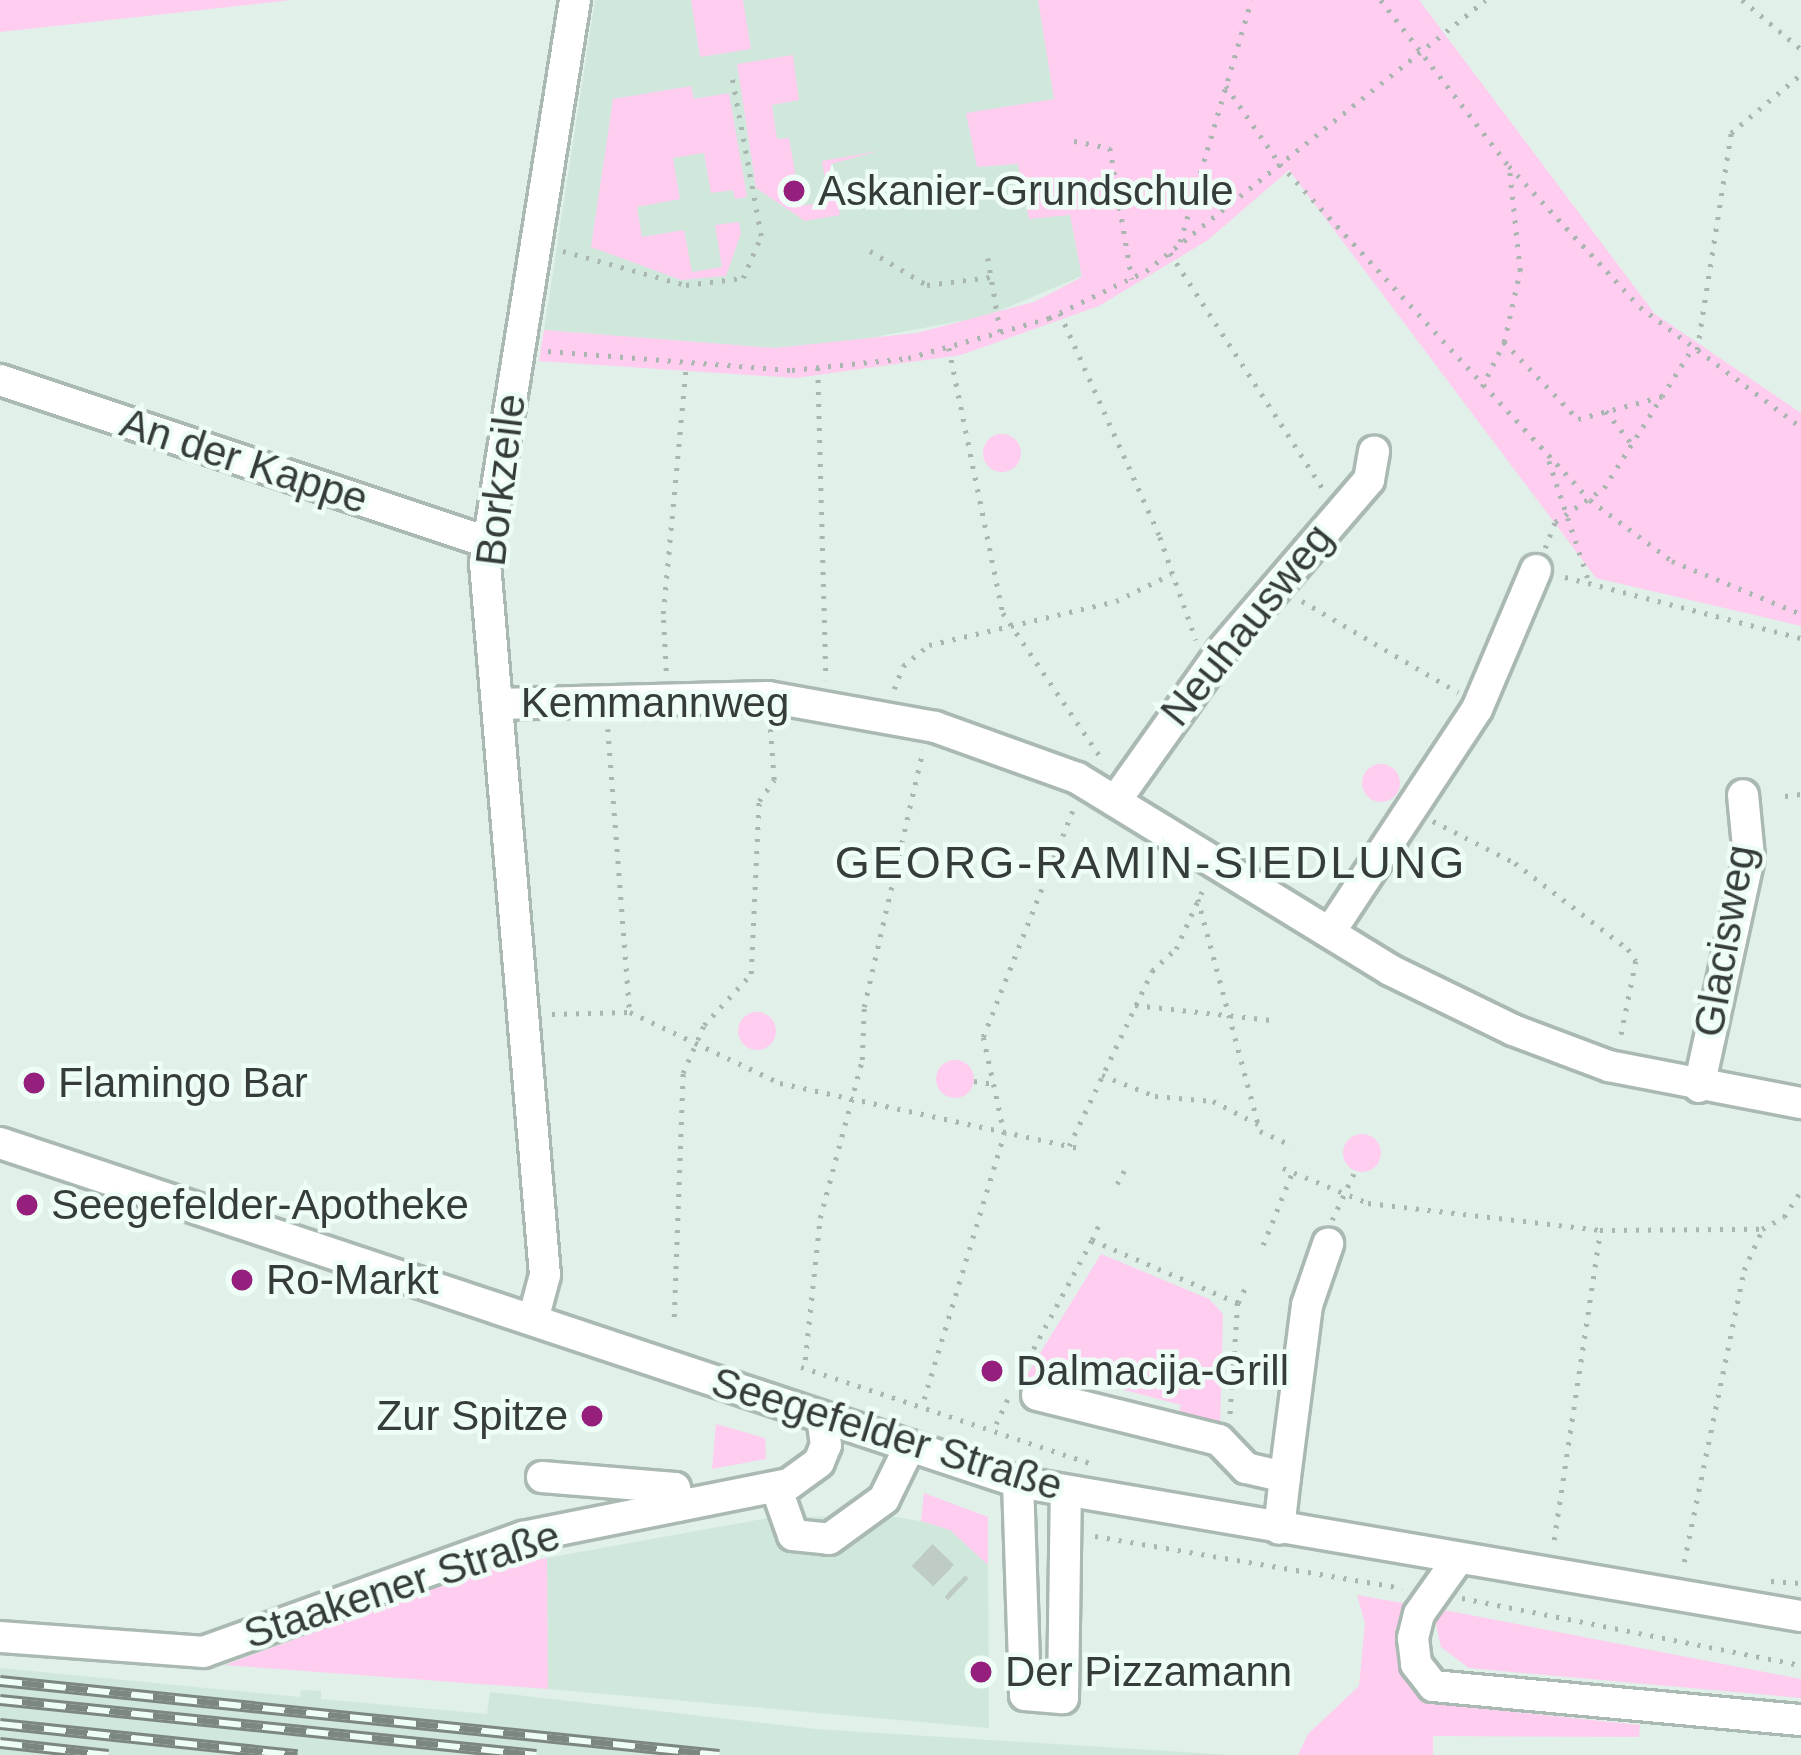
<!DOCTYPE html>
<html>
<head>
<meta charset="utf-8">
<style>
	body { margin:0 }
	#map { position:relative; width:1801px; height:1755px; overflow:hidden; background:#e1f0e9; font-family:Arial,sans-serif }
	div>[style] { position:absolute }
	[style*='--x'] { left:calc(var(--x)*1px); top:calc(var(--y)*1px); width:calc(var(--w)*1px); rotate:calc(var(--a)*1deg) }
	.built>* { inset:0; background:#d0e8dc }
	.green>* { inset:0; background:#fecdef }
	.round { border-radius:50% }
	.minor-tunnel>* { height:30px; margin-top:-15px; transform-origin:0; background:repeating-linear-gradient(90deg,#bfccc6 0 30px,transparent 0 45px) }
	.path>* { height:4.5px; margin-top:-2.25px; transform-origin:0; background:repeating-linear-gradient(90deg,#aab7b1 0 3px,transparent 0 12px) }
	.roads { filter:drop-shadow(3px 0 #aab9b2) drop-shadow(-3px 0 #aab9b2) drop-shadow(0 3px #aab9b2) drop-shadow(0 -3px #aab9b2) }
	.minor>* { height:30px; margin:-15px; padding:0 15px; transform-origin:15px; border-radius:15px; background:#fff }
	.rail>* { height:12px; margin-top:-6px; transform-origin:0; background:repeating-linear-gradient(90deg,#eefef6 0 22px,#7d8782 0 44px); box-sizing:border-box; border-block:3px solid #7d8782 }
	.dots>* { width:33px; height:33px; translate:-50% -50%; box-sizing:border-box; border:6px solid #eefef6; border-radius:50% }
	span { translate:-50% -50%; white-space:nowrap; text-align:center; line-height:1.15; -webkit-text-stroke:9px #eefef6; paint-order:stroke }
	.poi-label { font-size:42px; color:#363c39 }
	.left { translate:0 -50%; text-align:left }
	.right { translate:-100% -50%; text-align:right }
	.street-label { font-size:42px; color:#363c39 }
	.neighbourhood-label { font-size:45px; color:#363c39; letter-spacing:3px }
</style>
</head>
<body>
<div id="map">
	<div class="built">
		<i style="clip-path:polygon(595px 0,1038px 0,1055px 100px,967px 113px,1070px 215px,1082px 276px,987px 316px,854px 341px,775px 348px,544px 330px)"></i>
		<i style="clip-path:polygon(889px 1516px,958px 1527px,988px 1561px,989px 1728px,548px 1689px,547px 1558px,773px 1517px)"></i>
		<i style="clip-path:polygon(0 1668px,300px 1697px,301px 1690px,321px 1691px,321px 1699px,487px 1714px,490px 1692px,816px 1729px,1231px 1755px,0 1755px)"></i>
	</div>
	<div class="green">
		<i style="clip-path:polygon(0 0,292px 0,0 32px)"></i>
		<i style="clip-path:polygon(691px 0,743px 0,751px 49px,700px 57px)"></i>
		<i style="clip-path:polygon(1038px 0,1419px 0,1655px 314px,1801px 413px,1801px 626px,1596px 578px,1289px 170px,1208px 240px,1099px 306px,961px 355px,796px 378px,539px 361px,544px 330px,775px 348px,917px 333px,1034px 302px,1082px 277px,1070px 215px,1029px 219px,1018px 164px,977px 167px,966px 113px,1054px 99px)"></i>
		<i style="clip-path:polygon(793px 55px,799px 100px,772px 105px,777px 139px,789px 138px,801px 206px,829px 201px,822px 161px,879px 151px,831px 164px,840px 215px,805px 221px,756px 188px,737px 64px)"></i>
		<i style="clip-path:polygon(691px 86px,694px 99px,729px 93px,747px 197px,735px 199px,733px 190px,711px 193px,704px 153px,673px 158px,680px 199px,637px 207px,642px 237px,684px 230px,692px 272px,722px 267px,715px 225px,739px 222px,741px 233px,726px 276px,681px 280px,591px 247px,613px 99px)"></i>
		<i class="round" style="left:983px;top:434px;width:38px;height:38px"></i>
		<i class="round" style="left:1362px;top:764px;width:38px;height:38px"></i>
		<i class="round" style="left:738px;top:1012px;width:38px;height:38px"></i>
		<i class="round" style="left:936px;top:1060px;width:38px;height:38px"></i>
		<i class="round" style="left:1343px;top:1134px;width:38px;height:38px"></i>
		<i style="clip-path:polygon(1101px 1254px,1209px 1299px,1223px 1314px,1220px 1429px,1178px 1419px,1181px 1405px,1041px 1368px,1034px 1390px,1020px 1386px)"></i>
		<i style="clip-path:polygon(716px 1424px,765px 1438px,766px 1459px,712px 1469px)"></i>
		<i style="clip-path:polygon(924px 1493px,988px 1517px,988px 1565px,950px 1530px,921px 1521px)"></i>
		<i style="clip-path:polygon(547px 1558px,548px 1689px,225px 1665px,489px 1568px)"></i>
		<i style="clip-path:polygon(1357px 1595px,1408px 1604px,1402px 1666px,1436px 1704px,1640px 1725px,1639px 1737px,1433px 1736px,1433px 1755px,1298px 1755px,1308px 1734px,1359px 1686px,1365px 1623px)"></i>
		<i style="clip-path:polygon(1444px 1610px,1801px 1679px,1801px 1698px,1469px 1668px,1441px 1647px,1435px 1620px)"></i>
	</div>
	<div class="minor-tunnel">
		<i style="--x:922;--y:1555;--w:50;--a:43.4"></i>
	</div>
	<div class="path">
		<i style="--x:1381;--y:0;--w:210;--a:52.4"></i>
		<i style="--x:1509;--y:166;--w:192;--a:47.1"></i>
		<i style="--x:1640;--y:307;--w:201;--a:36.7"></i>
		<i style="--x:1742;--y:0;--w:77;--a:39.7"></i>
		<i style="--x:1226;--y:86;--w:95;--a:55.3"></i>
		<i style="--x:1280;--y:164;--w:457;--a:47.3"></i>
		<i style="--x:1590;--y:500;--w:102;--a:36.6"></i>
		<i style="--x:1672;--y:561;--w:139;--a:22.3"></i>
		<i style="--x:1074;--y:141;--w:37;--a:11"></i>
		<i style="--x:1110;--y:148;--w:133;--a:80.5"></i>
		<i style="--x:1180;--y:242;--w:252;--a:-73.6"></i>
		<i style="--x:563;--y:251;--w:128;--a:15.5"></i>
		<i style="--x:686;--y:285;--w:57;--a:-7"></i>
		<i style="--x:743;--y:278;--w:46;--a:-66.8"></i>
		<i style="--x:761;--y:236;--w:161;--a:-100.4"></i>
		<i style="--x:870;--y:251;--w:66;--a:30.8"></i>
		<i style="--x:927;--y:285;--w:64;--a:-7.1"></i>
		<i style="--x:1170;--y:253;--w:281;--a:57"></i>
		<i style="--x:988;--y:258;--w:79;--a:80.5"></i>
		<i style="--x:1060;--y:313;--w:245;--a:65.9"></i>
		<i style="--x:1160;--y:537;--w:109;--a:70.7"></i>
		<i style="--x:1504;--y:342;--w:107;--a:46.1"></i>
		<i style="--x:1578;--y:419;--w:89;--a:-15"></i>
		<i style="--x:949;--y:348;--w:270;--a:78.5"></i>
		<i style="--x:1003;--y:613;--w:180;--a:55.9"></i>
		<i style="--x:1697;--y:350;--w:220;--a:-81.1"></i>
		<i style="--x:1731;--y:133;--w:92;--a:-40.1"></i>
		<i style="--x:548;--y:351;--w:245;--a:4.5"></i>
		<i style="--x:792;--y:370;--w:117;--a:-5.9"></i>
		<i style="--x:908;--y:358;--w:147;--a:-15.8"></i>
		<i style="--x:1049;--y:318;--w:108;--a:-25.9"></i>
		<i style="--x:1146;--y:271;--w:434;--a:-38.6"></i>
		<i style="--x:818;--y:368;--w:312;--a:88.5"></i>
		<i style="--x:1482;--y:387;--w:50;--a:-63.9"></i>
		<i style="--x:1504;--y:342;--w:73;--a:-77.3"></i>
		<i style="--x:1520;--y:271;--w:105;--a:-96"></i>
		<i style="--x:1606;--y:411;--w:42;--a:51.8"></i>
		<i style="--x:1549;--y:461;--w:126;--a:71.6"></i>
		<i style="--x:1545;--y:548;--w:28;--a:-69"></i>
		<i style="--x:1555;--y:522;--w:60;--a:-34.8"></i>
		<i style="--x:1604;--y:488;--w:165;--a:-57.7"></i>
		<i style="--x:1565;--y:577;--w:244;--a:14.5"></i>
		<i style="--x:1302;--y:601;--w:181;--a:30.3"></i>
		<i style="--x:666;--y:671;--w:57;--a:-93"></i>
		<i style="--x:663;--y:614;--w:249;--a:-84.7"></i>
		<i style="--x:894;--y:689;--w:25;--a:-69"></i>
		<i style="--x:903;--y:666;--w:33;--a:-39"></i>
		<i style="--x:929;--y:645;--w:192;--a:-13.2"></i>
		<i style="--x:1116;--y:601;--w:61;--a:-26.1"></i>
		<i style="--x:608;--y:729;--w:284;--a:85.6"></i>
		<i style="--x:630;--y:1012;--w:166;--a:25.3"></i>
		<i style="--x:780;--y:1083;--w:304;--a:12.3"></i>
		<i style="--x:1785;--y:796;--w:16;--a:-7"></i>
		<i style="--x:1433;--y:821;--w:92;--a:27.1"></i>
		<i style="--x:1515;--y:863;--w:142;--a:37.3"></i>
		<i style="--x:1628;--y:949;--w:14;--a:56"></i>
		<i style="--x:1636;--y:961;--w:82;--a:101.3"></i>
		<i style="--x:1198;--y:899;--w:240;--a:75"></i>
		<i style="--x:1260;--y:1131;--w:36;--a:24"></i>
		<i style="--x:1135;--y:1005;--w:137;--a:6.3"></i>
		<i style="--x:552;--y:1014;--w:78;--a:-1.5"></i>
		<i style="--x:1102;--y:1075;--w:57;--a:21.6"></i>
		<i style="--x:1155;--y:1096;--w:58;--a:4.9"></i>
		<i style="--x:1213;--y:1101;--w:51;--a:27.1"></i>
		<i style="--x:974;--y:1081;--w:18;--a:9"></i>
		<i style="--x:1069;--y:1146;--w:194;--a:-64.6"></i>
		<i style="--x:1152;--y:971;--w:33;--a:-43"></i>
		<i style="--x:1176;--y:949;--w:68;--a:-65.7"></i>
		<i style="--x:1283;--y:1168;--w:92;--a:22.4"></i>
		<i style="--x:1368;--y:1203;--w:234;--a:6.6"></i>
		<i style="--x:1600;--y:1230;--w:162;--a:-0.4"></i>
		<i style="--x:1762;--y:1229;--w:25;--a:-29"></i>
		<i style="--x:1784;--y:1217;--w:31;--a:-57"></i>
		<i style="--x:1117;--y:1184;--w:19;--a:-62"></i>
		<i style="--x:1332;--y:1220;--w:54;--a:-64.9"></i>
		<i style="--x:1092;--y:1240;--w:20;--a:-66"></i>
		<i style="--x:1263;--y:1245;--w:78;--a:-68.1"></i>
		<i style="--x:1238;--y:1303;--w:21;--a:-65"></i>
		<i style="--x:674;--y:1317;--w:244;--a:-87.9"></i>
		<i style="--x:683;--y:1073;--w:52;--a:-66.4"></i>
		<i style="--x:704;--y:1025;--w:69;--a:-47.3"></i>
		<i style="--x:751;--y:974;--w:173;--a:-87.4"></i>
		<i style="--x:759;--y:801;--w:26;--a:-54"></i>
		<i style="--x:774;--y:780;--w:53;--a:-94.3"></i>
		<i style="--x:805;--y:1360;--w:143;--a:-84"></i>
		<i style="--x:820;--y:1218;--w:163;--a:-75.1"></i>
		<i style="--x:862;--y:1060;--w:53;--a:-87.8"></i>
		<i style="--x:864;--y:1007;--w:264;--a:-77.1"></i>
		<i style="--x:801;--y:1367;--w:308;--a:18.4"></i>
		<i style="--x:1022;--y:1370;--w:148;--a:-61.7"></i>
		<i style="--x:1092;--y:1240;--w:159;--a:23.3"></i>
		<i style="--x:1238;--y:1303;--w:114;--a:94"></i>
		<i style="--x:924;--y:1399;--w:277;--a:-73.2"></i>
		<i style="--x:1004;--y:1134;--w:99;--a:-102.2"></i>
		<i style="--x:983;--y:1037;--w:247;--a:-68.4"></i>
		<i style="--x:996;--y:1424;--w:31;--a:-65"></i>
		<i style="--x:1095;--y:1536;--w:312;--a:9.6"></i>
		<i style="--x:1554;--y:1540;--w:312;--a:-81.5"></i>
		<i style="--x:1684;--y:1562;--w:298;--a:-78.4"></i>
		<i style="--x:1744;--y:1270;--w:44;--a:-65.8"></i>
		<i style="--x:1771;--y:1581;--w:30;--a:4"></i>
		<i style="--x:1462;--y:1598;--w:346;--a:11.2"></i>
	</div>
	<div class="roads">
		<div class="minor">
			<i style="--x:0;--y:380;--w:513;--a:18.4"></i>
			<i style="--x:498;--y:704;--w:270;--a:-1.5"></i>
			<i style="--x:768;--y:697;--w:170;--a:10.2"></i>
			<i style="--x:935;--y:727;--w:151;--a:19.8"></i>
			<i style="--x:1077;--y:778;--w:367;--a:31.5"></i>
			<i style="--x:1390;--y:970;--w:137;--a:26"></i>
			<i style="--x:1513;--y:1030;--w:103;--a:20.6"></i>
			<i style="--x:1609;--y:1066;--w:196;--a:10.9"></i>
			<i style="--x:1116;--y:800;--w:181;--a:-54.6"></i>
			<i style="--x:1221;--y:652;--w:227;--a:-49.3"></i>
			<i style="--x:1369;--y:480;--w:29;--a:-80"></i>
			<i style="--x:1330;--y:932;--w:267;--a:-56.6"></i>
			<i style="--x:1477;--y:709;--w:151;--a:-67"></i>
			<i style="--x:1699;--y:1087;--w:235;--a:-77.7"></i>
			<i style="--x:1749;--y:857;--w:62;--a:-95.5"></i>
			<i style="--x:0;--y:1143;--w:1073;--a:18.42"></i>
			<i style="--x:1018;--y:1482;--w:794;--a:9.71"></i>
			<i style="--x:533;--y:1320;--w:47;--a:-75.1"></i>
			<i style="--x:545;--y:1275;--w:715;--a:-94.82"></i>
			<i style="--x:485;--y:563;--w:570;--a:-80.92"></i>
			<i style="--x:1037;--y:1395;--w:187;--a:13.9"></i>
			<i style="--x:1219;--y:1440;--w:39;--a:46"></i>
			<i style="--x:1246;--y:1468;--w:40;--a:13"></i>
			<i style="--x:1285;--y:1477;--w:52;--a:96.6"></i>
			<i style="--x:542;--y:1477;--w:133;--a:4.7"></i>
			<i style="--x:675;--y:1488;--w:18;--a:77"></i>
			<i style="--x:1285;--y:1477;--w:173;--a:-82.7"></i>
			<i style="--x:1307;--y:1305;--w:65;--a:-71"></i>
			<i style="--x:1018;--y:1482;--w:213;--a:88.1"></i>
			<i style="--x:1025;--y:1695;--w:38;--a:5"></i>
			<i style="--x:1063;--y:1698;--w:205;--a:-89.2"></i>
			<i style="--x:776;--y:1487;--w:51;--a:70.5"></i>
			<i style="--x:793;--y:1535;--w:36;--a:6"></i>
			<i style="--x:829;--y:1539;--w:68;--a:-36"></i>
			<i style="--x:884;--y:1499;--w:59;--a:-63.9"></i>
			<i style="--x:1458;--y:1559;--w:67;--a:125.3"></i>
			<i style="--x:1419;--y:1614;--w:25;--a:104"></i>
			<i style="--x:1413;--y:1638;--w:26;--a:83"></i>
			<i style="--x:1416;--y:1664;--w:28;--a:52"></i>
			<i style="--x:1433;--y:1686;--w:370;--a:5.3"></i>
			<i style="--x:0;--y:1637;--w:204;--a:4.2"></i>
			<i style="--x:203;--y:1652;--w:340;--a:-19.8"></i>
			<i style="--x:523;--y:1537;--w:271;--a:-11.3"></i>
			<i style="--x:789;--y:1484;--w:37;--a:-36"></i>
			<i style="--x:819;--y:1462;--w:18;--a:-68"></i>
			<i style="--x:826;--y:1445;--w:28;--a:-98"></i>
		</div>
	</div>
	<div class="rail">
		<i style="--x:0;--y:1681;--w:723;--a:5.88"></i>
		<i style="--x:0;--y:1700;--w:539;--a:5.86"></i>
		<i style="--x:0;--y:1724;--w:299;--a:6"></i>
		<i style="--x:0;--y:1743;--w:109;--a:6.3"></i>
	</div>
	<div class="dots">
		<i style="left:794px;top:191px;background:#941f7d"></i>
		<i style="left:34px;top:1083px;background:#941f7d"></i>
		<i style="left:27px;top:1205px;background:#941f7d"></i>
		<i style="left:242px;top:1280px;background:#941f7d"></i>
		<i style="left:992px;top:1371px;background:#941f7d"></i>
		<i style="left:592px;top:1416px;background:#941f7d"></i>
		<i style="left:981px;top:1672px;background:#941f7d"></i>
	</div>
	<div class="poi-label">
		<span class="left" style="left:818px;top:191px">Askanier-Grundschule</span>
		<span class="left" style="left:58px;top:1083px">Flamingo Bar</span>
		<span class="left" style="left:51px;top:1205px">Seegefelder-Apotheke</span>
		<span class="left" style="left:266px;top:1280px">Ro-Markt</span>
		<span class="left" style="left:1016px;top:1371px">Dalmacija-Grill</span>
		<span class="right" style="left:568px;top:1416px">Zur Spitze</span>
		<span class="left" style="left:1005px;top:1672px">Der Pizzamann</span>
	</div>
	<div class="street-label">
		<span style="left:244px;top:461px;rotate:18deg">An der Kappe</span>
		<span style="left:501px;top:480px;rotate:-83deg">Borkzeile</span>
		<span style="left:1247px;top:625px;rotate:-51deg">Neuhausweg</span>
		<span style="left:655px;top:703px">Kemmannweg</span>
		<span style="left:1725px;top:941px;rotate:-80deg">Glacisweg</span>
		<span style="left:887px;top:1434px;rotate:17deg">Seegefelder Straße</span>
		<span style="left:402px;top:1585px;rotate:-18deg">Staakener Straße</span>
	</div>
	<div class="neighbourhood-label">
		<span style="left:1151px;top:863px">GEORG-RAMIN-SIEDLUNG</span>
	</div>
</div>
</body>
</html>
